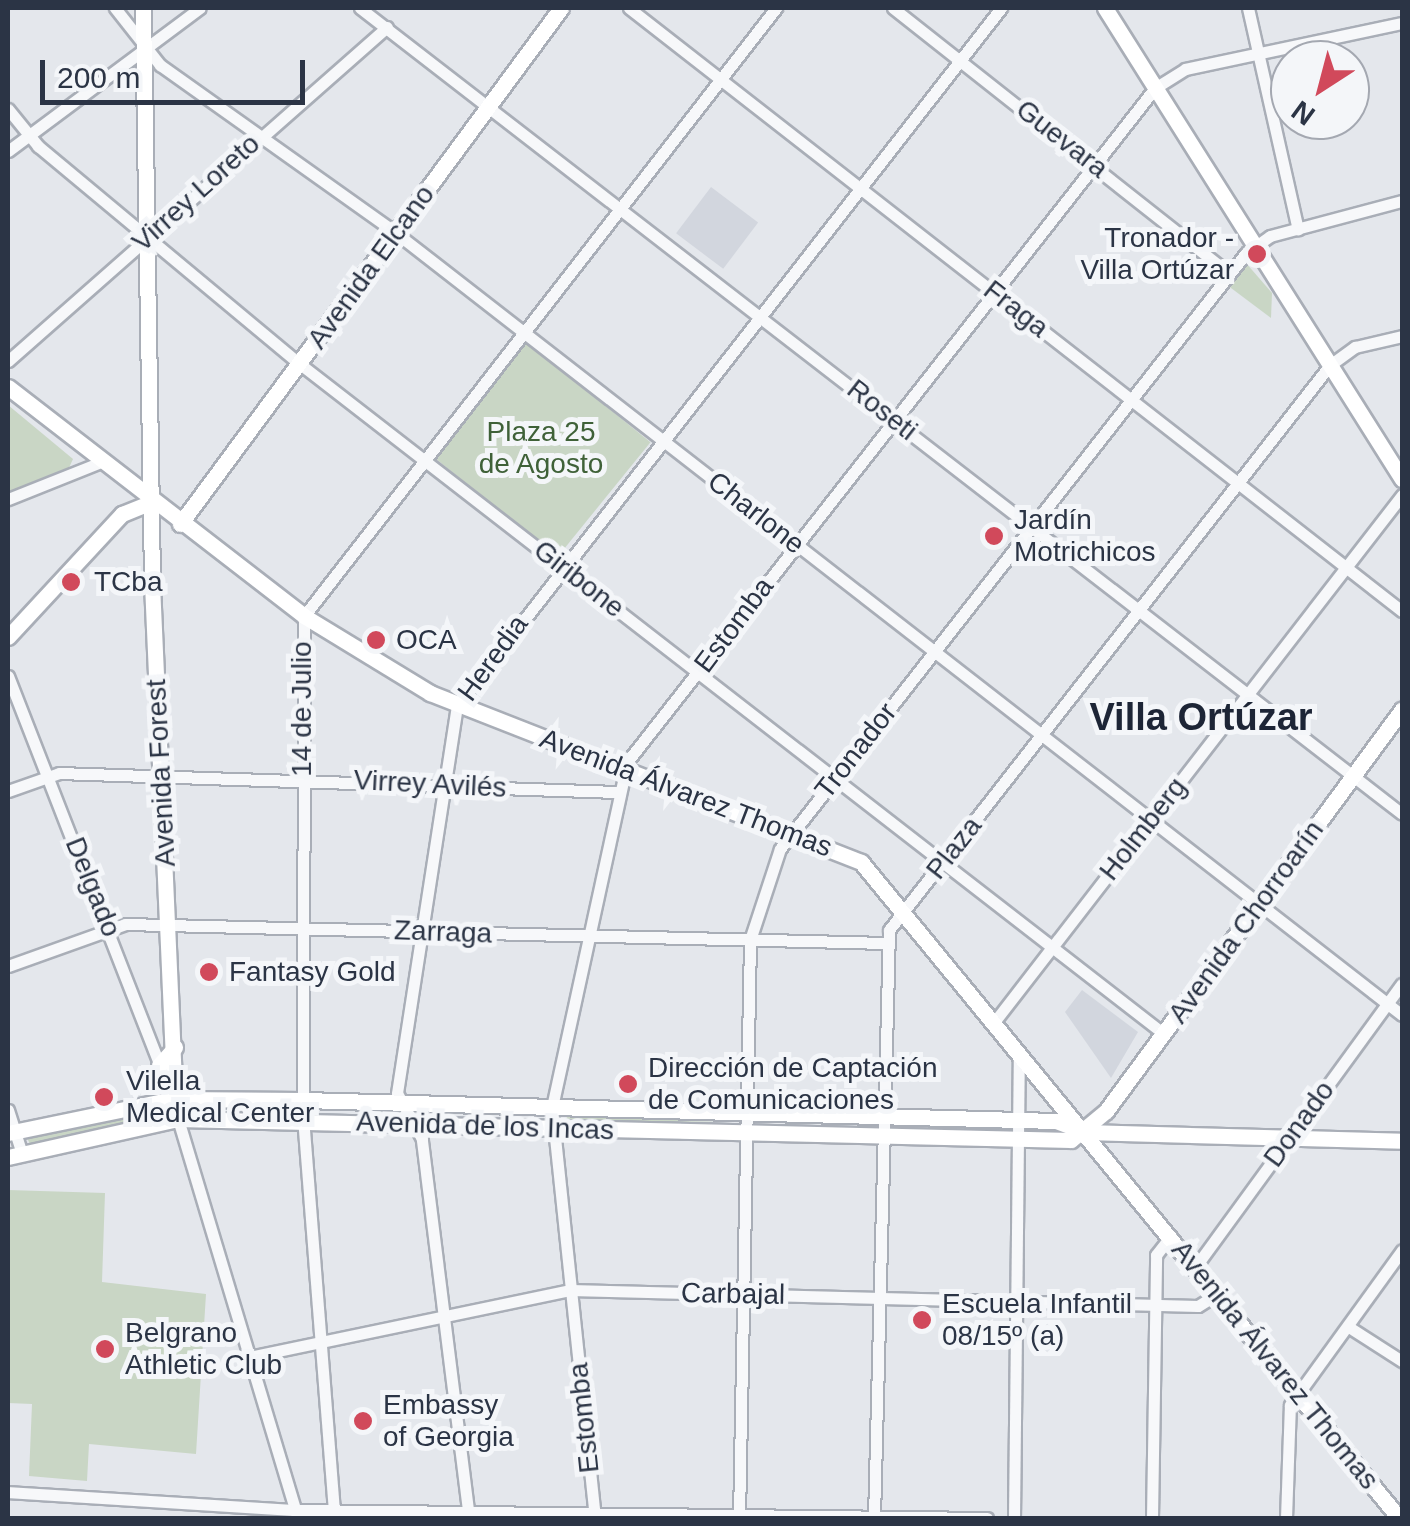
<!DOCTYPE html>
<html>
<head>
<meta charset="utf-8">
<style>
	body { margin:0 }
	#map { position:relative; width:1410px; height:1526px; overflow:hidden; background:#e4e7ec; font-family:Arial,sans-serif }
	div>[style] { position:absolute }
	[style*='--x'] { left:calc(var(--x)*1px); top:calc(var(--y)*1px); width:calc(var(--w)*1px); rotate:calc(var(--a)*1deg) }
	.built>* { inset:0; background:#d2d6de; transform-origin:0 0 }
	.green>* { inset:0; background:#c9d6c5; transform-origin:0 0 }
	.roads { filter:drop-shadow(2px 0 #a9aeb7) drop-shadow(-2px 0 #a9aeb7) drop-shadow(0 2px #a9aeb7) drop-shadow(0 -2px #a9aeb7) }
	.minor>* { height:11px; margin:-5.5px; padding:0 5.5px; transform-origin:5.5px; border-radius:5.5px; background:#f7f8fa }
	.major>* { height:15px; margin:-7.5px; padding:0 7.5px; transform-origin:7.5px; border-radius:7.5px; background:#fff }
	.dots>* { width:28px; height:28px; translate:-50% -50%; box-sizing:border-box; border:5px solid #f4f6f9; border-radius:50% }
	span { translate:-50% -50%; white-space:nowrap; text-align:center; line-height:1.15; -webkit-text-stroke:10px #f4f6f9; paint-order:stroke }
	.street-label { font-size:28px; color:#2b3445 }
	.poi-label { font-size:28px; color:#2b3445 }
	.right { translate:-100% -50%; text-align:right }
	.left { translate:0 -50%; text-align:left }
	.park-label { font-size:28px; color:#3f6138 }
	.district-label { font-size:38px; color:#1d2536; font-weight:700 }
	.frame { position:absolute; inset:0; border:10px solid #2b3445; pointer-events:none }
	.north { position:absolute; left:1270px; top:40px; width:100px; height:100px; box-sizing:border-box; background:#f4f6f9; border:2px solid #a4a8b1; border-radius:50%; rotate:216deg; font-size:28px; font-weight:700; line-height:40px; text-align:center; color:#2b3445 }
	.north::after { content:''; display:block; margin:auto; width:35px; height:45px; background:#d1495b; clip-path:polygon(50% 0,100% 100%,50% 72%,0 100%) }
	.scale { position:absolute; left:40px; top:60px; width:265px; height:45px; box-sizing:border-box; border:5px solid #2b3445; border-top:0; padding-left:12px; font-size:30px; line-height:35px; white-space:nowrap; color:#2b3445; -webkit-text-stroke:8px #f4f6f9; paint-order:stroke }
</style>
</head>
<body>
<div id="map">
	<div class="built">
		<i style="left:711px;top:187px;width:59px;height:58px;rotate:37deg"></i>
		<i style="clip-path:polygon(1082px 990px,1138px 1032px,1111px 1078px,1065px 1012px)"></i>
	</div>
	<div class="green">
		<i style="clip-path:polygon(1246px 263px,1272px 293px,1271px 318px,1227px 285px)"></i>
		<i style="left:523px;top:339px;width:164px;height:148px;rotate:39deg"></i>
		<i style="clip-path:polygon(8px 405px,73px 459px,67px 472px,8px 493px)"></i>
		<i style="clip-path:polygon(158px 1109px,158px 1117px,30px 1144px,27px 1138px)"></i>
		<i style="clip-path:polygon(568px 1113px,725px 1117px,729px 1121px,565px 1124px)"></i>
		<i style="clip-path:polygon(8px 1190px,105px 1193px,102px 1282px,206px 1294px,196px 1454px,89px 1444px,87px 1481px,29px 1476px,32px 1404px,8px 1403px)"></i>
	</div>
	<div class="roads">
		<div class="minor">
			<i style="--x:115;--y:8;--w:73;--a:51.7"></i>
			<i style="--x:160;--y:65;--w:290;--a:35.4"></i>
			<i style="--x:396;--y:233;--w:1274;--a:37.86"></i>
			<i style="--x:360;--y:8;--w:1317;--a:37.72"></i>
			<i style="--x:629;--y:8;--w:980;--a:37.96"></i>
			<i style="--x:893;--y:8;--w:428;--a:38.3"></i>
			<i style="--x:1248;--y:8;--w:227;--a:77.3"></i>
			<i style="--x:8;--y:109;--w:48;--a:51"></i>
			<i style="--x:38;--y:146;--w:341;--a:39.8"></i>
			<i style="--x:300;--y:364;--w:1093;--a:37.79"></i>
			<i style="--x:8;--y:151;--w:239;--a:-36.7"></i>
			<i style="--x:8;--y:361;--w:505;--a:-41.39"></i>
			<i style="--x:8;--y:499;--w:100;--a:-21.7"></i>
			<i style="--x:8;--y:676;--w:454;--a:68.7"></i>
			<i style="--x:8;--y:791;--w:54;--a:-19.4"></i>
			<i style="--x:59;--y:773;--w:557;--a:1.95"></i>
			<i style="--x:8;--y:966;--w:124;--a:-19.7"></i>
			<i style="--x:125;--y:924;--w:762;--a:1.43"></i>
			<i style="--x:995;--y:1021;--w:665;--a:-52.27"></i>
			<i style="--x:8;--y:1110;--w:46;--a:72.3"></i>
			<i style="--x:178;--y:1119;--w:417;--a:73.3"></i>
			<i style="--x:1196;--y:1266;--w:349;--a:-53.9"></i>
			<i style="--x:1349;--y:1327;--w:63;--a:32.7"></i>
			<i style="--x:249;--y:1357;--w:328;--a:-11.8"></i>
			<i style="--x:570;--y:1290;--w:628;--a:1.46"></i>
			<i style="--x:1198;--y:1306;--w:25;--a:-32"></i>
			<i style="--x:8;--y:1492;--w:288;--a:3.6"></i>
			<i style="--x:295;--y:1510;--w:692;--a:0.66"></i>
			<i style="--x:334;--y:1511;--w:392;--a:-94.5"></i>
			<i style="--x:303;--y:1120;--w:504;--a:-89.89"></i>
			<i style="--x:304;--y:616;--w:770;--a:-52.18"></i>
			<i style="--x:469;--y:1518;--w:382;--a:-97.1"></i>
			<i style="--x:422;--y:1139;--w:52;--a:-118.5"></i>
			<i style="--x:397;--y:1093;--w:392;--a:-81.2"></i>
			<i style="--x:457;--y:706;--w:885;--a:-52.07"></i>
			<i style="--x:595;--y:1518;--w:413;--a:-96"></i>
			<i style="--x:552;--y:1107;--w:353;--a:-77.7"></i>
			<i style="--x:627;--y:762;--w:856;--a:-51.93"></i>
			<i style="--x:1155;--y:88;--w:36;--a:-32"></i>
			<i style="--x:1185;--y:69;--w:222;--a:-12"></i>
			<i style="--x:739;--y:1518;--w:578;--a:-88.91"></i>
			<i style="--x:750;--y:940;--w:96;--a:-71.8"></i>
			<i style="--x:780;--y:849;--w:757;--a:-51.98"></i>
			<i style="--x:1246;--y:253;--w:29;--a:-35"></i>
			<i style="--x:1270;--y:236;--w:137;--a:-14.9"></i>
			<i style="--x:874;--y:1518;--w:588;--a:-88.54"></i>
			<i style="--x:889;--y:930;--w:717;--a:-52.03"></i>
			<i style="--x:1330;--y:365;--w:31;--a:-36"></i>
			<i style="--x:1355;--y:347;--w:48;--a:-13.2"></i>
			<i style="--x:1014;--y:1518;--w:463;--a:-89.4"></i>
			<i style="--x:1152;--y:1518;--w:263;--a:-89.1"></i>
			<i style="--x:1156;--y:1255;--w:24;--a:-52"></i>
			<i style="--x:1286;--y:1518;--w:113;--a:-88"></i>
			<i style="--x:1290;--y:1405;--w:191;--a:-54.1"></i>
		</div>
		<div class="major">
			<i style="--x:143;--y:8;--w:576;--a:89.1"></i>
			<i style="--x:152;--y:584;--w:522;--a:87.47"></i>
			<i style="--x:1105;--y:8;--w:557;--a:57.77"></i>
			<i style="--x:8;--y:387;--w:374;--a:37.7"></i>
			<i style="--x:304;--y:616;--w:148;--a:31.4"></i>
			<i style="--x:430;--y:693;--w:463;--a:21.4"></i>
			<i style="--x:861;--y:862;--w:848;--a:50.64"></i>
			<i style="--x:180;--y:524;--w:641;--a:-53.56"></i>
			<i style="--x:8;--y:637;--w:168;--a:-47.2"></i>
			<i style="--x:122;--y:514;--w:31;--a:-22"></i>
			<i style="--x:159;--y:1065;--w:24;--a:-48"></i>
			<i style="--x:8;--y:1133;--w:168;--a:-11.6"></i>
			<i style="--x:173;--y:1099;--w:130;--a:0.4"></i>
			<i style="--x:303;--y:1100;--w:753;--a:1.6"></i>
			<i style="--x:1056;--y:1121;--w:31;--a:21"></i>
			<i style="--x:1085;--y:1132;--w:317;--a:1.6"></i>
			<i style="--x:8;--y:1157;--w:174;--a:-12.6"></i>
			<i style="--x:178;--y:1119;--w:893;--a:1.35"></i>
			<i style="--x:1071;--y:1140;--w:45;--a:-39.6"></i>
			<i style="--x:1106;--y:1111;--w:499;--a:-53.6"></i>
		</div>
	</div>
	<div class="dots">
		<i style="left:1257px;top:254px;background:#d1495b"></i>
		<i style="left:994px;top:536px;background:#d1495b"></i>
		<i style="left:71px;top:582px;background:#d1495b"></i>
		<i style="left:376px;top:640px;background:#d1495b"></i>
		<i style="left:209px;top:972px;background:#d1495b"></i>
		<i style="left:628px;top:1084px;background:#d1495b"></i>
		<i style="left:104px;top:1097px;background:#d1495b"></i>
		<i style="left:922px;top:1320px;background:#d1495b"></i>
		<i style="left:105px;top:1349px;background:#d1495b"></i>
		<i style="left:363px;top:1421px;background:#d1495b"></i>
	</div>
	<div class="street-label">
		<span style="left:1062px;top:139px;rotate:38deg">Guevara</span>
		<span style="left:196px;top:193px;rotate:-42deg">Virrey Loreto</span>
		<span style="left:371px;top:267px;rotate:-54deg">Avenida Elcano</span>
		<span style="left:1016px;top:309px;rotate:38deg">Fraga</span>
		<span style="left:882px;top:410px;rotate:38deg">Roseti</span>
		<span style="left:756px;top:513px;rotate:38deg">Charlone</span>
		<span style="left:579px;top:579px;rotate:38deg">Giribone</span>
		<span style="left:734px;top:625px;rotate:-53deg">Estomba</span>
		<span style="left:493px;top:658px;rotate:-54deg">Heredia</span>
		<span style="left:302px;top:709px;rotate:-90deg">14 de Julio</span>
		<span style="left:856px;top:751px;rotate:-52deg">Tronador</span>
		<span style="left:161px;top:773px;rotate:-93deg">Avenida Forest</span>
		<span style="left:430px;top:784px;rotate:3deg">Virrey Avilés</span>
		<span style="left:686px;top:793px;rotate:21deg">Avenida Álvarez Thomas</span>
		<span style="left:1143px;top:829px;rotate:-52deg">Holmberg</span>
		<span style="left:954px;top:848px;rotate:-52deg">Plaza</span>
		<span style="left:93px;top:887px;rotate:68deg">Delgado</span>
		<span style="left:1246px;top:922px;rotate:-54deg">Avenida Chorroarín</span>
		<span style="left:443px;top:932px;rotate:2deg">Zarraga</span>
		<span style="left:1299px;top:1124px;rotate:-54deg">Donado</span>
		<span style="left:485px;top:1126px;rotate:2deg">Avenida de los Incas</span>
		<span style="left:733px;top:1294px;rotate:1deg">Carbajal</span>
		<span style="left:1275px;top:1365px;rotate:51deg">Avenida Álvarez Thomas</span>
		<span style="left:584px;top:1418px;rotate:-96deg">Estomba</span>
	</div>
	<div class="poi-label">
		<span class="right" style="left:1234px;top:254px">Tronador -<br>Villa Ortúzar</span>
		<span class="left" style="left:1014px;top:536px">Jardín<br>Motrichicos</span>
		<span class="left" style="left:94px;top:582px">TCba</span>
		<span class="left" style="left:396px;top:640px">OCA</span>
		<span class="left" style="left:229px;top:972px">Fantasy Gold</span>
		<span class="left" style="left:648px;top:1084px">Dirección de Captación<br>de Comunicaciones</span>
		<span class="left" style="left:126px;top:1097px">Vilella<br>Medical Center</span>
		<span class="left" style="left:942px;top:1320px">Escuela Infantil<br>08/15º (a)</span>
		<span class="left" style="left:125px;top:1349px">Belgrano<br>Athletic Club</span>
		<span class="left" style="left:383px;top:1421px">Embassy<br>of Georgia</span>
	</div>
	<div class="park-label">
		<span style="left:541px;top:448px">Plaza 25<br>de Agosto</span>
	</div>
	<div class="district-label">
		<span style="left:1201px;top:718px">Villa Ortúzar</span>
	</div>
	<div class="frame"></div>
	<div class="north">N</div>
	<div class="scale">200 m</div>
</div>
</body>
</html>
